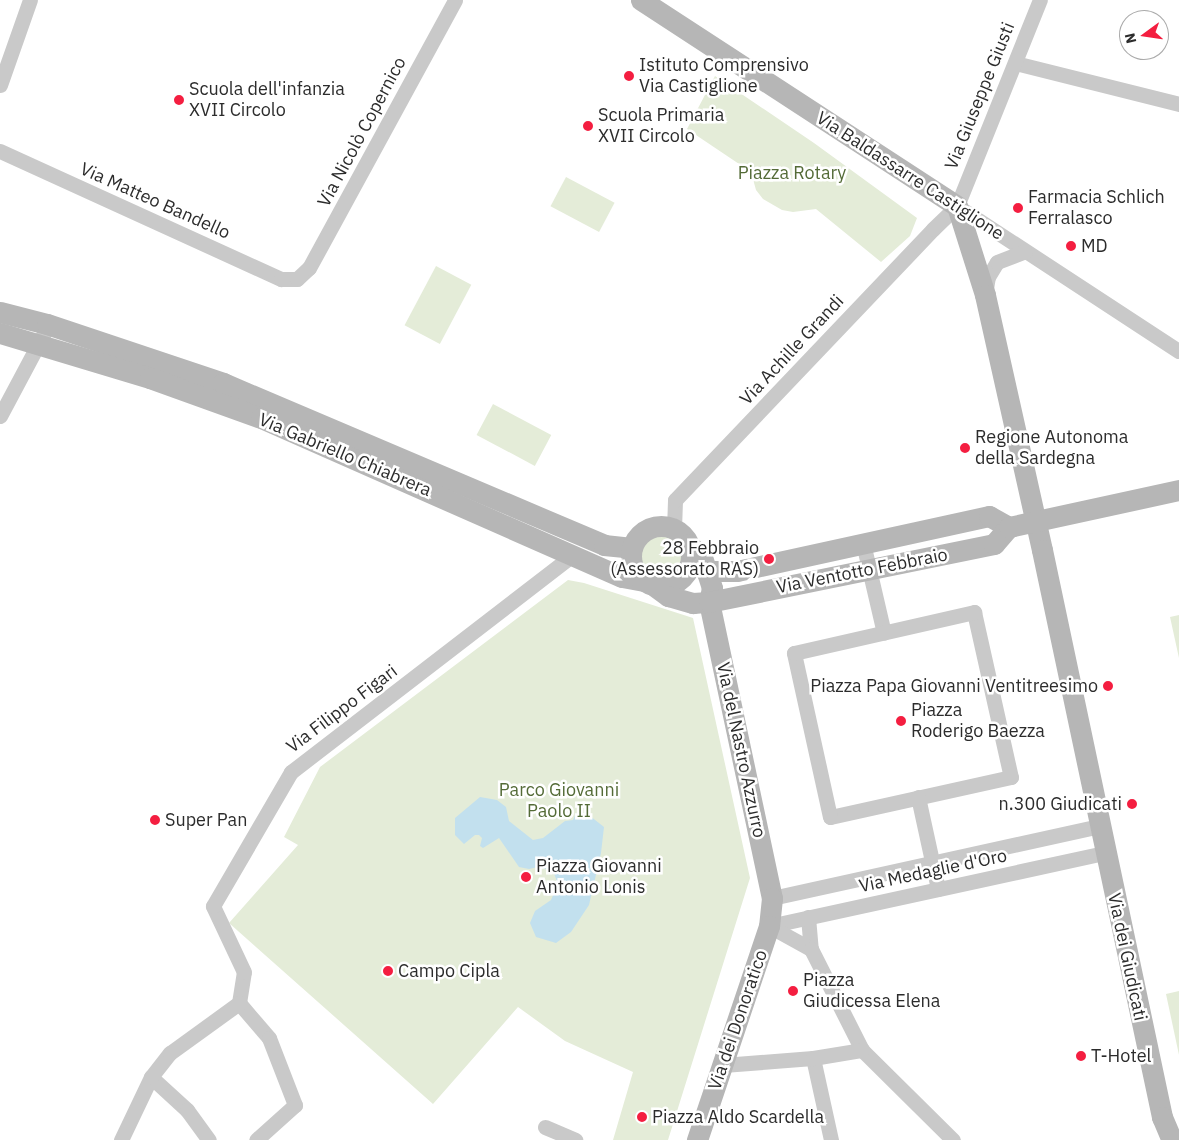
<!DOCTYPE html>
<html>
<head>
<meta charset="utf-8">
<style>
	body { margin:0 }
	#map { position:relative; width:1179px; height:1140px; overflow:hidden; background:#fff; font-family:"IBM Plex Sans",sans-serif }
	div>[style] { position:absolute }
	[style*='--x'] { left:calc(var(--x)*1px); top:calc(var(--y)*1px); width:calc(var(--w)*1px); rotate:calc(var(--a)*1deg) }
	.green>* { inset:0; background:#e4ecd8; transform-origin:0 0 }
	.water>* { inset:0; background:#c2e0ee }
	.street>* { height:15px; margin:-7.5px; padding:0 7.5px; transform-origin:7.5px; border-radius:7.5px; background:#c9c9c9 }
	.secondary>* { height:21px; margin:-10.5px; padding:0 10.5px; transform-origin:10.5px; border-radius:10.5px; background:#b6b6b6 }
	.secondary>.ring { margin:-10.5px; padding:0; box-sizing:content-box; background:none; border:21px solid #b6b6b6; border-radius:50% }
	.dots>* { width:14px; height:14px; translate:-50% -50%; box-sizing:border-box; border:2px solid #fff; border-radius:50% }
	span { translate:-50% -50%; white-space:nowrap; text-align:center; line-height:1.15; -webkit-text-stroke:5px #fff; paint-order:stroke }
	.poi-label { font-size:18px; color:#2c2c2c }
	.left { translate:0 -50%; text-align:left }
	.right { translate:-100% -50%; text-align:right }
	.street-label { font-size:18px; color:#2c2c2c }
	.park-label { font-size:18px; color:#546b37 }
	.north { position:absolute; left:1119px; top:10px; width:50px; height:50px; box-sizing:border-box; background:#fff; border:1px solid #ababab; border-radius:50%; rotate:256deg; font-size:14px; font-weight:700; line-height:20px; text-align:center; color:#2c2c2c }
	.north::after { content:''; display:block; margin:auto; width:18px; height:22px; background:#f41e40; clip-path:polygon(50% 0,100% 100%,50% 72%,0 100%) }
</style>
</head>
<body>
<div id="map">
	<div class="green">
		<i style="clip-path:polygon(715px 76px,814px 143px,917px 218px,910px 236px,881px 262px,816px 209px,793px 212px,782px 210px,763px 199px,756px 190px,751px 172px,687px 129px)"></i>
		<i style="left:566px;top:177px;width:55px;height:33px;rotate:28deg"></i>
		<i style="left:436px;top:266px;width:40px;height:67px;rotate:28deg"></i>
		<i style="left:493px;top:404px;width:66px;height:35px;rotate:28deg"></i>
		<i style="clip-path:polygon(656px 527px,665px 527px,678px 532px,685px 539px,691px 556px,685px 574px,668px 586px,636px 573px,631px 558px,637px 539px,648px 530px)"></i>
		<i style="clip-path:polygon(568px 580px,584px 583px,693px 618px,750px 878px,668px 1140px,613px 1140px,633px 1072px,565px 1041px,518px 1007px,433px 1104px,229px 923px,298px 845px,284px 837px,320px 767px)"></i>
		<i style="clip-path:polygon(1179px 615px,1179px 658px,1170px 617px)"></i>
		<i style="clip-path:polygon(1179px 991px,1179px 1055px,1166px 994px)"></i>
	</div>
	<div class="water">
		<i style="clip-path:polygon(480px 797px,497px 800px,506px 807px,509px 821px,533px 840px,543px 838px,565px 821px,573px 820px,576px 813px,590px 816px,604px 827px,601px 853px,589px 905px,571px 932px,556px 943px,536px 937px,530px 923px,535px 911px,551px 900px,558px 884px,553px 871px,538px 867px,529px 869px,519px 867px,499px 838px,483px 848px,480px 846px,482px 838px,479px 835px,475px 835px,464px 844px,455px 835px,455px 818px)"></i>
	</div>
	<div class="street">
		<i style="--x:1015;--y:63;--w:169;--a:14"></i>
		<i style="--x:0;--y:85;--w:90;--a:-70.6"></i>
		<i style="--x:0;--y:151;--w:309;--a:24.5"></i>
		<i style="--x:281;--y:279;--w:16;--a:0"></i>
		<i style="--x:297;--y:279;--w:16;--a:-43"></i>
		<i style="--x:309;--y:268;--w:305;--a:-61.4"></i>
		<i style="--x:957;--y:206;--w:265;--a:33.2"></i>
		<i style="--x:957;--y:206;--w:222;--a:-68.1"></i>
		<i style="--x:985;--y:295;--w:18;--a:-81"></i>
		<i style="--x:988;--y:277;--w:17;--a:-59"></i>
		<i style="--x:997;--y:262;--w:30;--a:-21"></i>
		<i style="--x:0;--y:416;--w:104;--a:-62"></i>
		<i style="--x:674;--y:529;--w:29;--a:-88"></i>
		<i style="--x:675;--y:500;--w:374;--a:-46.4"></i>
		<i style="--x:933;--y:229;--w:33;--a:-44"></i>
		<i style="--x:863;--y:543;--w:92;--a:76.9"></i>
		<i style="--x:974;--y:612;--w:169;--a:77.4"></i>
		<i style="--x:1011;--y:777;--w:185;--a:167.5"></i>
		<i style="--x:830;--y:817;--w:168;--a:-102.4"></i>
		<i style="--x:794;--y:653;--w:185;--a:-12.8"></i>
		<i style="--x:918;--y:797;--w:94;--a:77.7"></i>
		<i style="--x:772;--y:898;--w:336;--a:-12.4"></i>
		<i style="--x:808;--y:917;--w:32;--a:85"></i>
		<i style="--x:769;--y:926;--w:344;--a:-12.3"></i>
		<i style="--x:769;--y:926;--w:48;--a:28.7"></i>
		<i style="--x:811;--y:949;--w:113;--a:63.2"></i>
		<i style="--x:862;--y:1050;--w:128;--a:44.7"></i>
		<i style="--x:239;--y:1003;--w:31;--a:-81"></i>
		<i style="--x:244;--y:972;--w:73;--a:-115.2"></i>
		<i style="--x:213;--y:906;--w:155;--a:-59.8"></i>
		<i style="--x:291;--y:772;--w:357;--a:-37.6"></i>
		<i style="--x:239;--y:1003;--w:46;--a:49.4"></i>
		<i style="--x:269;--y:1038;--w:72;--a:68.8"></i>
		<i style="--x:295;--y:1105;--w:52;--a:138.1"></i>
		<i style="--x:813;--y:1058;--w:84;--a:77.6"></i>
		<i style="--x:723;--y:1065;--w:90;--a:-4.4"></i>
		<i style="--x:813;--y:1058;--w:50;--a:-9.3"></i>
		<i style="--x:151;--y:1077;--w:49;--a:42.5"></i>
		<i style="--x:187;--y:1110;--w:37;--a:54"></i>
		<i style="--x:545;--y:1127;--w:33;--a:23"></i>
		<i style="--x:121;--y:1140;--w:70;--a:-64.5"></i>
		<i style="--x:151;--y:1077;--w:31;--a:-52"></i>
		<i style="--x:170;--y:1053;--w:85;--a:-35.9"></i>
	</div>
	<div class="secondary">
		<i style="--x:641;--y:0;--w:377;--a:33.1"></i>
		<i style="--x:957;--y:206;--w:93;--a:72.5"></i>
		<i style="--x:985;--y:295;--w:261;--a:77.4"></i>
		<i style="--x:1042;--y:550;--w:580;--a:78.05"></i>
		<i style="--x:1162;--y:1117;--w:25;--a:67"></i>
		<i style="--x:0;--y:312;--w:49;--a:14.3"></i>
		<i style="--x:47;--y:324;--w:186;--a:18.5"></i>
		<i style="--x:223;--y:383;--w:414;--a:23"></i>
		<i style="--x:604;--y:545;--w:28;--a:6"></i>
		<i style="--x:0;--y:333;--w:157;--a:16.7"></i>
		<i style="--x:150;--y:378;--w:118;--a:19.8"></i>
		<i style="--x:261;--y:418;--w:394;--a:23.8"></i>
		<i style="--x:622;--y:577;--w:22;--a:10"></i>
		<i class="ring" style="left:631px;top:526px;width:39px;height:39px"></i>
		<i style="--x:688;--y:544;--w:19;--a:43"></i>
		<i style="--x:702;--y:557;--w:33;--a:72"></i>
		<i style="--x:712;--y:588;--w:14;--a:102"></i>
		<i style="--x:709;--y:602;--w:303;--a:78"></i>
		<i style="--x:772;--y:898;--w:28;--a:96"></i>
		<i style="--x:769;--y:926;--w:226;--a:108.6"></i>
		<i style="--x:706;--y:571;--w:31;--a:0"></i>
		<i style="--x:737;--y:571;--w:258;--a:-12.3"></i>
		<i style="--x:989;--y:516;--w:23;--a:29"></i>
		<i style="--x:653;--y:585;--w:19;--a:36"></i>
		<i style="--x:668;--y:596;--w:26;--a:16"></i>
		<i style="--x:693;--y:603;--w:16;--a:-4"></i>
		<i style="--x:709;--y:602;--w:291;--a:-11.5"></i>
		<i style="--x:994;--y:544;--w:23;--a:-49"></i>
		<i style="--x:1009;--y:527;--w:174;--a:-12.3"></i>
	</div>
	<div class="dots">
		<i style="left:629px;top:76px;background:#f41e40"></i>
		<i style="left:179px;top:100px;background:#f41e40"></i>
		<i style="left:588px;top:126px;background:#f41e40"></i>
		<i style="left:1018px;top:208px;background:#f41e40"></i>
		<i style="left:1071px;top:246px;background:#f41e40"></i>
		<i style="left:965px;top:448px;background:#f41e40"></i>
		<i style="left:769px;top:559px;background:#f41e40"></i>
		<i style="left:1108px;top:686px;background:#f41e40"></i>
		<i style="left:901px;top:721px;background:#f41e40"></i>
		<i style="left:1132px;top:804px;background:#f41e40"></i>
		<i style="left:155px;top:820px;background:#f41e40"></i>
		<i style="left:526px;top:877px;background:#f41e40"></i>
		<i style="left:388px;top:971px;background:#f41e40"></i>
		<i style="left:793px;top:991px;background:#f41e40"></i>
		<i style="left:1081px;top:1056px;background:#f41e40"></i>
		<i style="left:642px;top:1117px;background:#f41e40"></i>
	</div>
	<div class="poi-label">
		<span class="left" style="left:639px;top:76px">Istituto Comprensivo<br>Via Castiglione</span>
		<span class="left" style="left:189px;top:100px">Scuola dell'infanzia<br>XVII Circolo</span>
		<span class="left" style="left:598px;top:126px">Scuola Primaria<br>XVII Circolo</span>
		<span class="left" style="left:1028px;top:208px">Farmacia Schlich<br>Ferralasco</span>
		<span class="left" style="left:1081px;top:246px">MD</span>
		<span class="left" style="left:975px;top:448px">Regione Autonoma<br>della Sardegna</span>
		<span class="right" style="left:759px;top:559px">28 Febbraio<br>(Assessorato RAS)</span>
		<span class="right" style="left:1098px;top:686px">Piazza Papa Giovanni Ventitreesimo</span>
		<span class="left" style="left:911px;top:721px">Piazza<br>Roderigo Baezza</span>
		<span class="right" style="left:1122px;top:804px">n.300 Giudicati</span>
		<span class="left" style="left:165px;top:820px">Super Pan</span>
		<span class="left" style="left:536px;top:877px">Piazza Giovanni<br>Antonio Lonis</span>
		<span class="left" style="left:398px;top:971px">Campo Cipla</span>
		<span class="left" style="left:803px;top:991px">Piazza<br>Giudicessa Elena</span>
		<span class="left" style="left:1091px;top:1056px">T-Hotel</span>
		<span class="left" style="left:652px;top:1117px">Piazza Aldo Scardella</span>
	</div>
	<div class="street-label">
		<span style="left:980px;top:96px;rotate:-68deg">Via Giuseppe Giusti</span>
		<span style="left:362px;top:132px;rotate:-62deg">Via Nicolò Copernico</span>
		<span style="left:910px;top:176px;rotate:33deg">Via Baldassarre Castiglione</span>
		<span style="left:155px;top:201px;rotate:24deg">Via Matteo Bandello</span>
		<span style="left:792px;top:350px;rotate:-47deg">Via Achille Grandi</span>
		<span style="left:345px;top:455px;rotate:23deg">Via Gabriello Chiabrera</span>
		<span style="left:862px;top:571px;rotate:-11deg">Via Ventotto Febbraio</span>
		<span style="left:342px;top:709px;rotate:-37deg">Via Filippo Figari</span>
		<span style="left:741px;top:750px;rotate:78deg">Via del Nastro Azzurro</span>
		<span style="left:933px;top:871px;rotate:-12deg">Via Medaglie d'Oro</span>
		<span style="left:1127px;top:957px;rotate:78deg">Via dei Giudicati</span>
		<span style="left:738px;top:1020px;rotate:-71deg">Via dei Donoratico</span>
	</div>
	<div class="park-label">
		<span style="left:792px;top:173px">Piazza Rotary</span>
		<span style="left:559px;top:801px">Parco Giovanni<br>Paolo II</span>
	</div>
	<div class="north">N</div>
</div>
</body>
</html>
